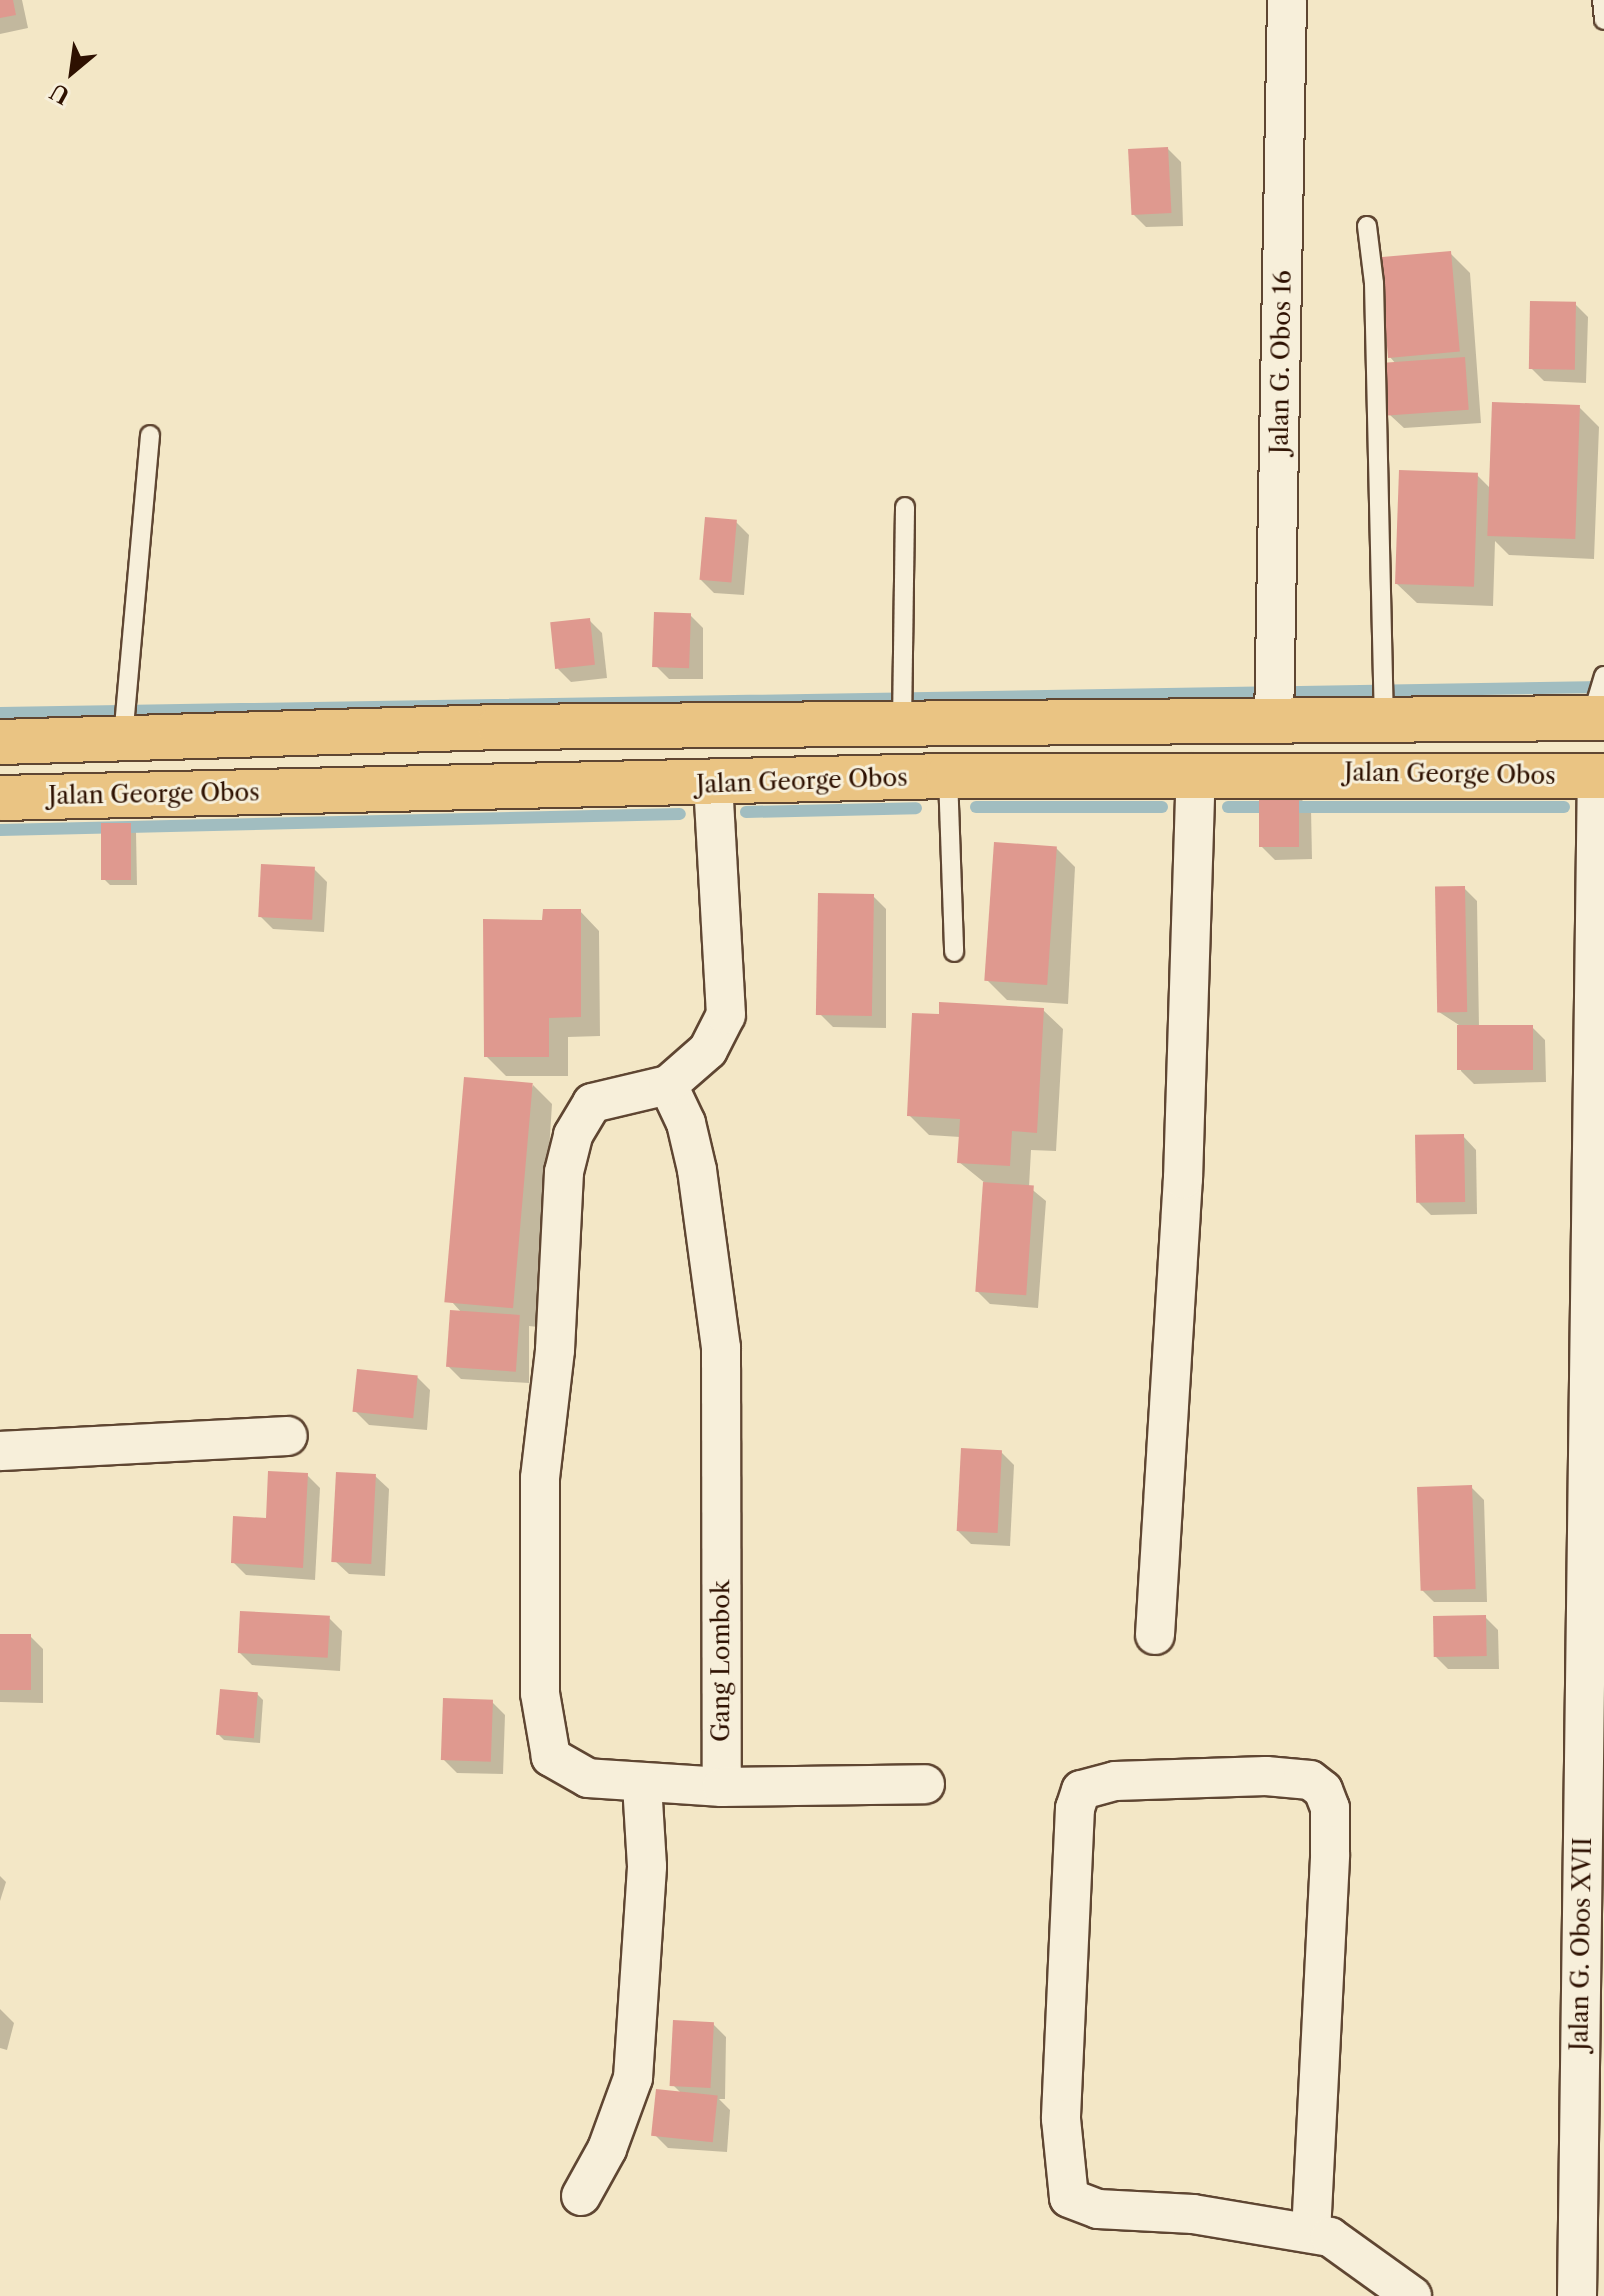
<!DOCTYPE html>
<html>
<head>
<meta charset="utf-8">
<style>
	body { margin:0 }
	#map { position:relative; width:1604px; height:2296px; overflow:hidden; background:#f3e7c6; font-family:"Libre Caslon Text",serif }
	div>[style] { position:absolute }
	[style*='--x'] { left:calc(var(--x)*1px); top:calc(var(--y)*1px); width:calc(var(--w)*1px); rotate:calc(var(--a)*1deg) }
	.shadow>* { inset:0; background:#0003 }
	.stream>* { height:12px; margin:-6px; padding:0 6px; transform-origin:6px; border-radius:6px; background:#a1bdc0 }
	.building>* { inset:0; background:#df998f; transform-origin:0 0 }
	.roads { filter:drop-shadow(2px 0 #5f4632) drop-shadow(-2px 0 #5f4632) drop-shadow(0 2px #5f4632) drop-shadow(0 -2px #5f4632) }
	.lane>* { height:18px; margin:-9px; padding:0 9px; transform-origin:9px; border-radius:9px; background:#f7efda }
	.street>* { height:38px; margin:-19px; padding:0 19px; transform-origin:19px; border-radius:19px; background:#f7efda }
	.primary>* { height:44px; margin:-22px; padding:0 22px; transform-origin:22px; border-radius:22px; background:#eac483 }
	span { translate:-50% -50%; white-space:nowrap; text-align:center; line-height:1.15; -webkit-text-stroke:6px #f7efda; paint-order:stroke }
	.street-label { font-size:24px; color:#2e1101 }
	.north { position:absolute; left:32px; top:32px; width:80px; height:80px; -webkit-text-stroke:6px #f7efda; paint-order:stroke; rotate:209deg; font-size:22px; font-weight:700; line-height:32px; text-align:center; color:#2e1101 }
	.north::after { content:''; display:block; margin:auto; width:28px; height:36px; background:#2e1101; clip-path:polygon(50% 0,100% 100%,50% 72%,0 100%) }
</style>
</head>
<body>
<div id="map">
	<div class="shadow">
		<i style="clip-path:polygon(0 0,22px 0,28px 28px,0 34px)"></i>
		<i style="clip-path:polygon(1168px 149px,1181px 162px,1183px 226px,1146px 227px,1133px 214px)"></i>
		<i style="clip-path:polygon(1450px 253px,1470px 273px,1481px 423px,1404px 428px,1390px 415px,1396px 364px,1390px 357px)"></i>
		<i style="clip-path:polygon(1575px 304px,1588px 317px,1586px 383px,1544px 381px,1531px 368px)"></i>
		<i style="clip-path:polygon(1579px 407px,1599px 427px,1594px 559px,1509px 555px,1495px 541px,1493px 606px,1417px 603px,1397px 584px,1477px 475px,1491px 489px)"></i>
		<i style="clip-path:polygon(736px 522px,749px 535px,744px 595px,714px 593px,701px 580px)"></i>
		<i style="clip-path:polygon(690px 615px,703px 628px,703px 679px,669px 679px,656px 666px)"></i>
		<i style="clip-path:polygon(589px 620px,602px 633px,607px 678px,571px 682px,558px 669px)"></i>
		<i style="clip-path:polygon(1298px 796px,1311px 809px,1312px 859px,1275px 860px,1262px 847px)"></i>
		<i style="clip-path:polygon(130px 825px,136px 832px,137px 885px,110px 885px,104px 879px)"></i>
		<i style="clip-path:polygon(1056px 848px,1075px 867px,1068px 1004px,1007px 1000px,987px 980px)"></i>
		<i style="clip-path:polygon(314px 869px,327px 882px,324px 932px,273px 929px,260px 916px)"></i>
		<i style="clip-path:polygon(1464px 888px,1477px 901px,1479px 1027px,1532px 1027px,1545px 1040px,1546px 1082px,1474px 1084px,1461px 1071px,1459px 1025px,1439px 1012px)"></i>
		<i style="clip-path:polygon(873px 896px,886px 909px,886px 1028px,833px 1027px,820px 1014px)"></i>
		<i style="clip-path:polygon(580px 911px,599px 931px,600px 1036px,568px 1037px,568px 1076px,506px 1076px,486px 1056px,544px 922px)"></i>
		<i style="clip-path:polygon(1043px 1010px,1063px 1029px,1056px 1151px,1031px 1150px,1029px 1187px,1046px 1201px,1038px 1308px,990px 1304px,977px 1291px,985px 1183px,959px 1162px,960px 1137px,929px 1135px,909px 1115px)"></i>
		<i style="clip-path:polygon(533px 1085px,552px 1104px,538px 1327px,529px 1326px,529px 1383px,461px 1379px,448px 1366px,462px 1313px,452px 1302px)"></i>
		<i style="clip-path:polygon(1463px 1136px,1476px 1150px,1477px 1214px,1431px 1215px,1418px 1202px)"></i>
		<i style="clip-path:polygon(417px 1377px,430px 1390px,427px 1430px,369px 1425px,356px 1412px)"></i>
		<i style="clip-path:polygon(1001px 1452px,1014px 1465px,1010px 1546px,971px 1544px,958px 1531px)"></i>
		<i style="clip-path:polygon(307px 1475px,320px 1488px,315px 1580px,246px 1575px,233px 1562px)"></i>
		<i style="clip-path:polygon(375px 1476px,389px 1489px,385px 1576px,349px 1574px,335px 1561px)"></i>
		<i style="clip-path:polygon(1471px 1487px,1484px 1500px,1487px 1602px,1434px 1602px,1421px 1589px)"></i>
		<i style="clip-path:polygon(1485px 1617px,1498px 1630px,1499px 1669px,1448px 1669px,1435px 1656px)"></i>
		<i style="clip-path:polygon(329px 1618px,342px 1631px,340px 1671px,252px 1665px,239px 1652px)"></i>
		<i style="clip-path:polygon(0 1636px,30px 1636px,43px 1649px,43px 1703px,0 1702px)"></i>
		<i style="clip-path:polygon(257px 1694px,263px 1700px,260px 1743px,224px 1740px,218px 1734px)"></i>
		<i style="clip-path:polygon(492px 1702px,505px 1715px,503px 1774px,457px 1773px,443px 1759px)"></i>
		<i style="clip-path:polygon(0 1876px,6px 1882px,0 1901px)"></i>
		<i style="clip-path:polygon(0 2009px,14px 2023px,7px 2050px,0 2048px)"></i>
		<i style="clip-path:polygon(713px 2024px,726px 2037px,725px 2099px,719px 2099px,730px 2110px,727px 2152px,668px 2148px,655px 2135px,681px 2093px,673px 2085px)"></i>
	</div>
	<div class="stream">
		<i style="--x:0;--y:713;--w:1604;--a:-0.93"></i>
		<i style="--x:976;--y:807;--w:186;--a:0"></i>
		<i style="--x:1228;--y:807;--w:336;--a:0"></i>
		<i style="--x:746;--y:812;--w:170;--a:-1.3"></i>
		<i style="--x:0;--y:830;--w:680;--a:-1.35"></i>
	</div>
	<div class="building">
		<i style="clip-path:polygon(0 0,13px 0,16px 15px,0 18px)"></i>
		<i style="left:1168px;top:147px;width:66px;height:40px;rotate:87deg"></i>
		<i style="left:1451px;top:251px;width:101px;height:72px;rotate:85deg"></i>
		<i style="left:1530px;top:301px;width:46px;height:68px;rotate:1deg"></i>
		<i style="left:1465px;top:357px;width:53px;height:81px;rotate:86deg"></i>
		<i style="left:1492px;top:402px;width:88px;height:134px;rotate:2deg"></i>
		<i style="left:1399px;top:470px;width:79px;height:114px;rotate:2deg"></i>
		<i style="left:705px;top:517px;width:32px;height:63px;rotate:5deg"></i>
		<i style="left:654px;top:612px;width:37px;height:55px;rotate:2deg"></i>
		<i style="left:590px;top:618px;width:47px;height:40px;rotate:84deg"></i>
		<i style="left:1299px;top:794px;width:53px;height:40px;rotate:90deg"></i>
		<i style="left:101px;top:823px;width:30px;height:57px"></i>
		<i style="left:994px;top:842px;width:63px;height:139px;rotate:4deg"></i>
		<i style="left:261px;top:864px;width:54px;height:53px;rotate:3deg"></i>
		<i style="left:1465px;top:886px;width:126px;height:30px;rotate:89deg"></i>
		<i style="left:818px;top:893px;width:56px;height:122px;rotate:1deg"></i>
		<i style="clip-path:polygon(543px 909px,581px 909px,581px 1017px,549px 1018px,549px 1057px,484px 1057px,483px 919px,542px 920px)"></i>
		<i style="clip-path:polygon(939px 1002px,1044px 1008px,1037px 1133px,1012px 1131px,1010px 1166px,957px 1163px,960px 1119px,907px 1116px,912px 1013px,939px 1014px)"></i>
		<i style="left:1533px;top:1025px;width:45px;height:76px;rotate:90deg"></i>
		<i style="left:464px;top:1077px;width:69px;height:226px;rotate:5deg"></i>
		<i style="left:1464px;top:1134px;width:68px;height:49px;rotate:89deg"></i>
		<i style="left:983px;top:1182px;width:51px;height:110px;rotate:4deg"></i>
		<i style="left:450px;top:1310px;width:70px;height:57px;rotate:4deg"></i>
		<i style="left:357px;top:1369px;width:61px;height:43px;rotate:6deg"></i>
		<i style="left:961px;top:1448px;width:41px;height:83px;rotate:3deg"></i>
		<i style="clip-path:polygon(268px 1471px,308px 1473px,303px 1568px,231px 1563px,233px 1516px,266px 1518px)"></i>
		<i style="left:336px;top:1472px;width:40px;height:90px;rotate:3deg"></i>
		<i style="left:1472px;top:1485px;width:104px;height:55px;rotate:88deg"></i>
		<i style="left:240px;top:1611px;width:90px;height:42px;rotate:3deg"></i>
		<i style="left:1486px;top:1615px;width:41px;height:53px;rotate:89deg"></i>
		<i style="left:0;top:1634px;width:31px;height:56px"></i>
		<i style="left:220px;top:1689px;width:38px;height:46px;rotate:5deg"></i>
		<i style="left:443px;top:1698px;width:50px;height:62px;rotate:2deg"></i>
		<i style="left:673px;top:2020px;width:41px;height:66px;rotate:3deg"></i>
		<i style="left:656px;top:2089px;width:62px;height:47px;rotate:6deg"></i>
	</div>
	<div class="roads">
		<div class="lane">
			<i style="--x:1602;--y:0;--w:20;--a:84"></i>
			<i style="--x:1367;--y:226;--w:57;--a:83"></i>
			<i style="--x:1374;--y:283;--w:439;--a:88.7"></i>
			<i style="--x:1591;--y:719;--w:45;--a:-73.2"></i>
			<i style="--x:902;--y:724;--w:217;--a:-89.2"></i>
			<i style="--x:123;--y:738;--w:304;--a:-84.9"></i>
			<i style="--x:948;--y:776;--w:176;--a:88"></i>
		</div>
		<div class="street">
			<i style="--x:1274;--y:723;--w:723;--a:-88.97"></i>
			<i style="--x:668;--y:1085;--w:42;--a:64.7"></i>
			<i style="--x:686;--y:1123;--w:48;--a:76.8"></i>
			<i style="--x:697;--y:1170;--w:180;--a:82.3"></i>
			<i style="--x:721;--y:1348;--w:439;--a:89.9"></i>
			<i style="--x:722;--y:1787;--w:134;--a:-176.2"></i>
			<i style="--x:588;--y:1778;--w:43;--a:-150.4"></i>
			<i style="--x:551;--y:1757;--w:65;--a:-99.8"></i>
			<i style="--x:540;--y:1693;--w:215;--a:-90"></i>
			<i style="--x:540;--y:1478;--w:129;--a:-83.3"></i>
			<i style="--x:555;--y:1350;--w:178;--a:-87.1"></i>
			<i style="--x:564;--y:1172;--w:38;--a:-76"></i>
			<i style="--x:573;--y:1135;--w:37;--a:-59"></i>
			<i style="--x:592;--y:1103;--w:78;--a:-13.3"></i>
			<i style="--x:668;--y:1085;--w:53;--a:-41.2"></i>
			<i style="--x:708;--y:1050;--w:39;--a:-63"></i>
			<i style="--x:726;--y:1015;--w:230;--a:-93.2"></i>
			<i style="--x:0;--y:1451;--w:288;--a:-3"></i>
			<i style="--x:1155;--y:1635;--w:457;--a:-86.5"></i>
			<i style="--x:1183;--y:1179;--w:406;--a:-88.2"></i>
			<i style="--x:722;--y:1787;--w:203;--a:-0.8"></i>
			<i style="--x:581;--y:2196;--w:54;--a:-61"></i>
			<i style="--x:607;--y:2149;--w:76;--a:-69.9"></i>
			<i style="--x:633;--y:2078;--w:212;--a:-86.2"></i>
			<i style="--x:647;--y:1866;--w:82;--a:-93.5"></i>
			<i style="--x:1311;--y:2233;--w:379;--a:-87.1"></i>
			<i style="--x:1330;--y:1854;--w:46;--a:-90"></i>
			<i style="--x:1330;--y:1808;--w:19;--a:-111"></i>
			<i style="--x:1323;--y:1790;--w:16;--a:-142"></i>
			<i style="--x:1310;--y:1780;--w:44;--a:-174.8"></i>
			<i style="--x:1266;--y:1776;--w:151;--a:178.1"></i>
			<i style="--x:1115;--y:1781;--w:35;--a:165"></i>
			<i style="--x:1081;--y:1790;--w:19;--a:108"></i>
			<i style="--x:1075;--y:1808;--w:311;--a:92.6"></i>
			<i style="--x:1061;--y:2119;--w:79;--a:84.2"></i>
			<i style="--x:1069;--y:2198;--w:31;--a:21"></i>
			<i style="--x:1098;--y:2209;--w:95;--a:3"></i>
			<i style="--x:1193;--y:2214;--w:139;--a:9.5"></i>
			<i style="--x:1330;--y:2237;--w:101;--a:35.7"></i>
			<i style="--x:1577;--y:2296;--w:1520;--a:-89.25"></i>
		</div>
		<div class="primary">
			<i style="--x:0;--y:742;--w:500;--a:-1.72"></i>
			<i style="--x:500;--y:727;--w:1104;--a:-0.47"></i>
			<i style="--x:0;--y:798;--w:948;--a:-1.33"></i>
			<i style="--x:948;--y:776;--w:656;--a:0"></i>
		</div>
	</div>
	<div class="street-label">
		<span style="left:1281px;top:362px;rotate:-89deg">Jalan G. Obos 16</span>
		<span style="left:1450px;top:774px;rotate:1deg">Jalan George Obos</span>
		<span style="left:802px;top:781px;rotate:-2deg">Jalan George Obos</span>
		<span style="left:154px;top:794px;rotate:-1deg">Jalan George Obos</span>
		<span style="left:721px;top:1661px;rotate:-90deg">Gang Lombok</span>
		<span style="left:1581px;top:1944px;rotate:-89deg">Jalan G. Obos XVII</span>
	</div>
	<div class="north">U</div>
</div>
</body>
</html>
